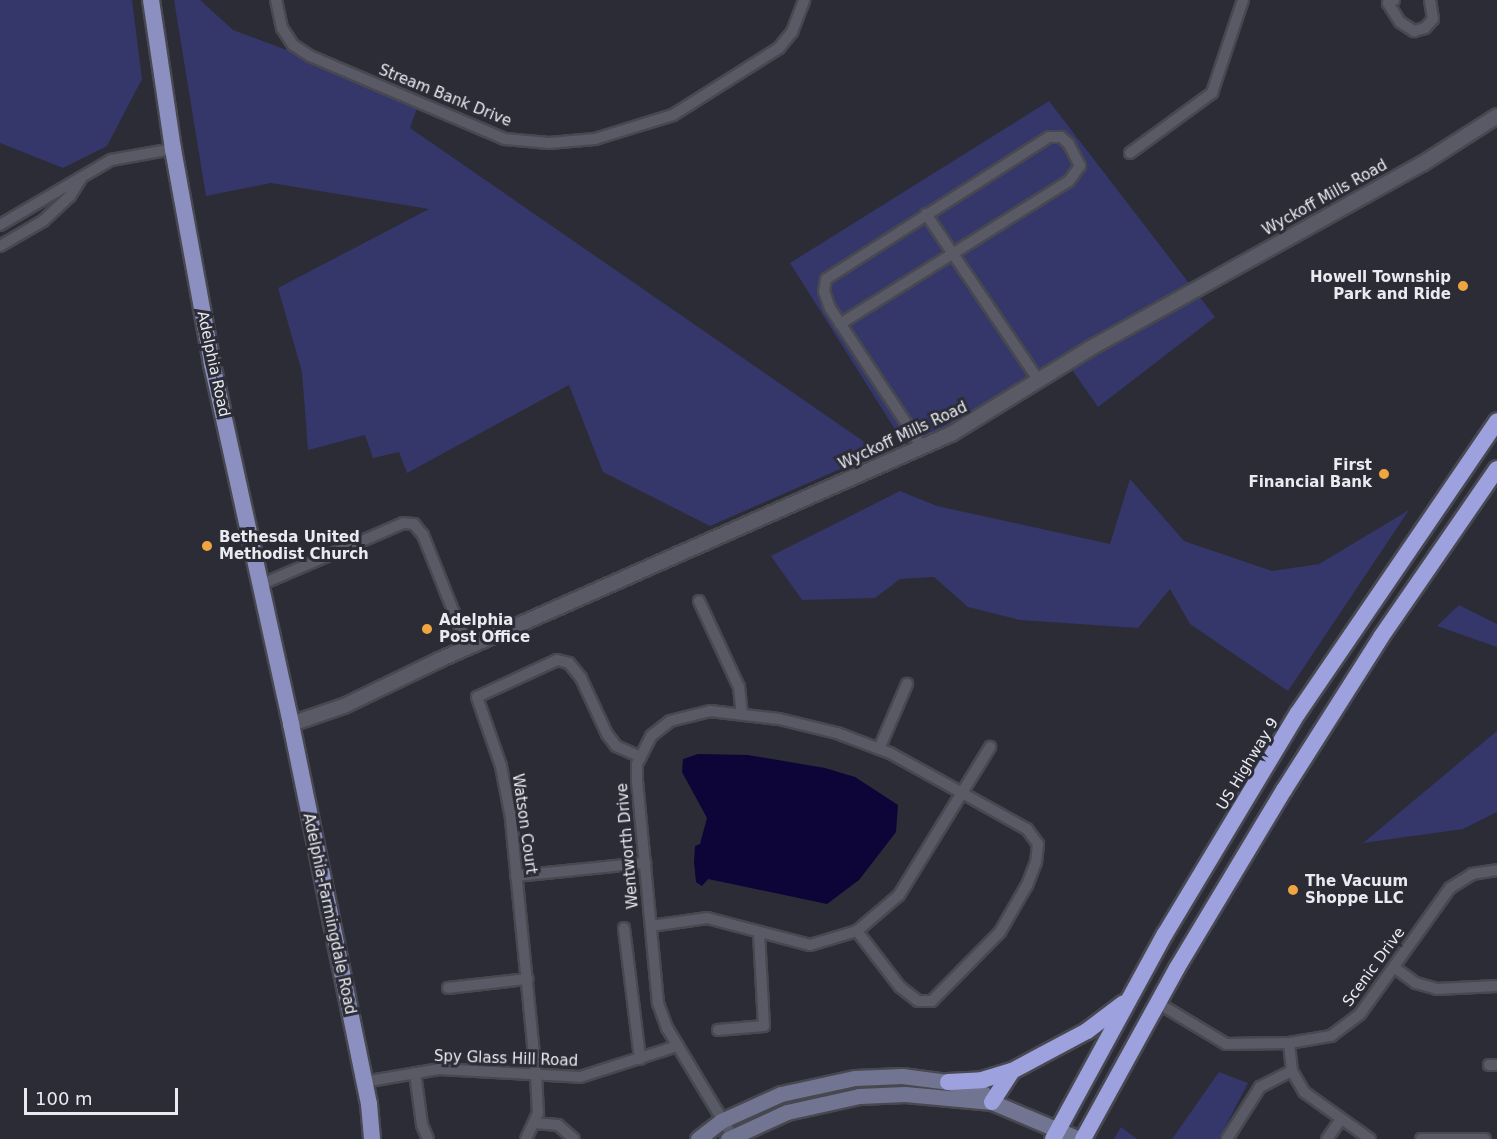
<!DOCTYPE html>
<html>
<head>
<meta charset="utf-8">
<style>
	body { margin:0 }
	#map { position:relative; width:1497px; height:1139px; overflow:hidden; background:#2b2c36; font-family:"DejaVu Sans",sans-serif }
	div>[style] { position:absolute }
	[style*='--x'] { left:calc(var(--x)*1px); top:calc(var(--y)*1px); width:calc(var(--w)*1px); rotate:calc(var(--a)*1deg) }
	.green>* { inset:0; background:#35366a }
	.water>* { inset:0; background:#0d0438 }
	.roads { filter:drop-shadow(2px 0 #474850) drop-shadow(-2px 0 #474850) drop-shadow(0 2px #474850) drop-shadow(0 -2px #474850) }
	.minor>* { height:10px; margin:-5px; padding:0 5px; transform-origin:5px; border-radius:5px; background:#595a65 }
	.tertiary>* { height:14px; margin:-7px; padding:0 7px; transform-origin:7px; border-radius:7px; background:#595a65 }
	.secondary>* { height:15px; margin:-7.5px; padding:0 7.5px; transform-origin:7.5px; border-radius:7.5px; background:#727592 }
	.primary>* { height:16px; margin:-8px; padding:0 8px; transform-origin:8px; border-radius:8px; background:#8c90c0 }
	.trunk>* { height:16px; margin:-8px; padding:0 8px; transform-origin:8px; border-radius:8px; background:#9da2de }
	.dots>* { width:16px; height:16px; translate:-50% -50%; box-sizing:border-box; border:3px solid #2b2c36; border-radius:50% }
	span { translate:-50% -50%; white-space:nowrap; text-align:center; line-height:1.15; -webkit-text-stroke:6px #2b2c36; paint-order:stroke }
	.street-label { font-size:15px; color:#eaebf1 }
	.poi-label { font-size:15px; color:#eaebf1; font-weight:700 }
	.right { translate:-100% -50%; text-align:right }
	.left { translate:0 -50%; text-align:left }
	.scale { position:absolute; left:24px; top:1088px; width:154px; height:27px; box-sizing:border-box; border:3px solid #eaebf1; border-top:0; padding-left:8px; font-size:18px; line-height:21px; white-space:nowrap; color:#eaebf1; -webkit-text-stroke:4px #2b2c36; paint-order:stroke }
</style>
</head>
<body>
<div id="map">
	<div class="green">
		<i style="clip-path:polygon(0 0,132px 0,142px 79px,107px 146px,63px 168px,0 143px)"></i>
		<i style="clip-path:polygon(174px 0,200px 0,233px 30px,420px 100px,410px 128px,879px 452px,710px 526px,603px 472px,569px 385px,407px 473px,399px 452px,373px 458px,365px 435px,308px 450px,302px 372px,278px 288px,429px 209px,271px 183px,206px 196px)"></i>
		<i style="clip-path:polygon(1049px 101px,1215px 317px,1098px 407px,1063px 357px,908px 450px,790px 263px)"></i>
		<i style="clip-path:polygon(1130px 479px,1184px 541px,1272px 571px,1319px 564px,1409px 510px,1288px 691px,1190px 624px,1170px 589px,1138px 628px,1020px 620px,968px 607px,934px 577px,900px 579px,875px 598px,802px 600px,771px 556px,900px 491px,937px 506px,1110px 544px)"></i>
		<i style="clip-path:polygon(1459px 605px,1497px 624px,1497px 647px,1437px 626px)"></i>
		<i style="clip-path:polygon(1497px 731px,1497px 812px,1463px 829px,1363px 843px)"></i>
		<i style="clip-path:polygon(1219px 1072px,1248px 1083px,1219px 1139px,1172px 1139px)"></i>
		<i style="clip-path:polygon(1121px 1127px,1137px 1139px,1114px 1139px)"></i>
	</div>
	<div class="water">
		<i style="clip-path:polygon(698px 754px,748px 755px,825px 768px,855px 777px,898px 805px,896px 832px,859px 880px,827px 904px,708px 879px,702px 886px,696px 882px,694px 862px,695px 846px,700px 844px,707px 818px,682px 772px,683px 759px)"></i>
	</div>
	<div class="roads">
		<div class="minor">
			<i style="--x:276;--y:0;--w:29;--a:78"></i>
			<i style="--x:282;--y:28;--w:20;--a:57"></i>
			<i style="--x:293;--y:45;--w:20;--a:33"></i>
			<i style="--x:310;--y:56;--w:212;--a:23.1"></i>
			<i style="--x:505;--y:139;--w:44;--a:5.2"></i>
			<i style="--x:549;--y:143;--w:46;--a:-5"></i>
			<i style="--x:595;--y:139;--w:82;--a:-17.1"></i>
			<i style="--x:673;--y:115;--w:125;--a:-32.3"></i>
			<i style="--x:779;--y:48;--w:21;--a:-51"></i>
			<i style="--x:792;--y:32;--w:34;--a:-69"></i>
			<i style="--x:1394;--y:0;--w:7;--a:153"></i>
			<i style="--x:1388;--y:3;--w:22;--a:58"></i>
			<i style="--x:1400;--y:22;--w:17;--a:33"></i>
			<i style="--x:1414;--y:31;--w:11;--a:-15"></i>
			<i style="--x:1425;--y:28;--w:12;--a:-48"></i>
			<i style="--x:1433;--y:19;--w:19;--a:-99"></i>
			<i style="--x:1130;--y:153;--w:102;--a:-36.2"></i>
			<i style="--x:1212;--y:93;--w:98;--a:-71.6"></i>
			<i style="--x:926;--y:214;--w:202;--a:55.9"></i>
			<i style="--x:0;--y:225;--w:129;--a:-30.4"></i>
			<i style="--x:111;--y:160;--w:63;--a:-10.1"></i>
			<i style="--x:0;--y:246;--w:50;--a:-30.2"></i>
			<i style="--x:43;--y:221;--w:37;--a:-43"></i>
			<i style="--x:70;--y:196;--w:22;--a:-58"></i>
			<i style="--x:840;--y:324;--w:270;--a:-32"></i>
			<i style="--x:1069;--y:181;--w:19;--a:-54"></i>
			<i style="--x:1080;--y:166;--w:25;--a:-117"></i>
			<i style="--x:1069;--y:144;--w:11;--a:-139"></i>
			<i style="--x:1061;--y:137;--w:12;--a:180"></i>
			<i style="--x:1049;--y:137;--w:264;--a:147.5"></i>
			<i style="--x:826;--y:279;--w:12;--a:99"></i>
			<i style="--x:824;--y:291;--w:18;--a:71"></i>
			<i style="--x:830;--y:308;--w:167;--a:56.5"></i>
			<i style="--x:260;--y:585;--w:156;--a:-23.4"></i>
			<i style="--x:403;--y:523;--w:11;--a:5"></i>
			<i style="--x:414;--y:524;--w:14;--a:51"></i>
			<i style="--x:423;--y:535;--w:122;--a:68.3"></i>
			<i style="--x:699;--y:601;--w:95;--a:65.1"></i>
			<i style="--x:739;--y:687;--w:27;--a:84"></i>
			<i style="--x:879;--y:749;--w:71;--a:-66.7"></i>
			<i style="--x:516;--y:876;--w:130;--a:-5.8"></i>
			<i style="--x:651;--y:926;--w:57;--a:-8.1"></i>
			<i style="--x:707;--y:918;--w:106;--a:14.7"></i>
			<i style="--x:810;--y:945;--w:49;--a:-16.6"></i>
			<i style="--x:857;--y:931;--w:55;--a:-40.6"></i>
			<i style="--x:899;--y:895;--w:174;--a:-58.4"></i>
			<i style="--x:624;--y:928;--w:132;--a:83"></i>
			<i style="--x:1395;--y:968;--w:26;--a:36"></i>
			<i style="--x:1416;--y:983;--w:22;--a:16"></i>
			<i style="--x:1437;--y:989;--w:60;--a:-2.9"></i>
			<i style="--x:448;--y:988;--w:80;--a:-6.5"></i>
			<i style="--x:1158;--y:1003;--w:79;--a:31.1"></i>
			<i style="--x:1226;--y:1044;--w:63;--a:-0.9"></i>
			<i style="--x:1289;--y:1043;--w:43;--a:-9.5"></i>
			<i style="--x:1331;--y:1036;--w:36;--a:-37"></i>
			<i style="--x:1360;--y:1014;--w:155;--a:-54.5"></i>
			<i style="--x:1450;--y:888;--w:26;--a:-32"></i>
			<i style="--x:1472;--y:874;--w:25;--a:-9"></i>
			<i style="--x:718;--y:1030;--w:46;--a:-5"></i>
			<i style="--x:764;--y:1026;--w:93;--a:-93.1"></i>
			<i style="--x:1289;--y:1043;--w:28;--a:84"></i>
			<i style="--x:1292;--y:1071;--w:24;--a:60"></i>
			<i style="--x:1304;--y:1092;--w:81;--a:35.5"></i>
			<i style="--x:1489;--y:1065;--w:8;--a:0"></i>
			<i style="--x:415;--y:1073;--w:52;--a:82.3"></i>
			<i style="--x:422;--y:1125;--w:15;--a:67"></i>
			<i style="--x:364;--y:1082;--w:76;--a:-9.8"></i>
			<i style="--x:439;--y:1069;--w:141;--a:3.2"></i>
			<i style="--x:580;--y:1077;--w:103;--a:-17.6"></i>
			<i style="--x:535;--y:1123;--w:23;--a:5"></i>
			<i style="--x:558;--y:1125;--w:21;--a:41"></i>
			<i style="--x:526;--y:1139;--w:29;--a:-65"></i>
			<i style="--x:538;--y:1113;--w:38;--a:-93"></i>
			<i style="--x:536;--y:1075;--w:258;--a:-95.6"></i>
			<i style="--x:511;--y:818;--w:53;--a:-100.9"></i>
			<i style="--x:501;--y:766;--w:73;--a:-109.2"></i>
			<i style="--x:477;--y:697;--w:88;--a:-24.8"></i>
			<i style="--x:557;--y:660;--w:12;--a:14"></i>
			<i style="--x:569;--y:663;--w:19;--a:51"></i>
			<i style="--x:581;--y:678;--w:62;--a:65.1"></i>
			<i style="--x:607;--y:734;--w:15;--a:53"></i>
			<i style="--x:616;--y:746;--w:27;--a:24"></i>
			<i style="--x:734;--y:1139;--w:130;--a:-121.1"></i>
			<i style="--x:667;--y:1028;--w:27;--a:-110"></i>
			<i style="--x:658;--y:1003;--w:223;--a:-95.4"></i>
			<i style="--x:637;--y:781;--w:17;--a:-90"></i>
			<i style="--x:637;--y:764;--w:31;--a:-63"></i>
			<i style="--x:651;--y:736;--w:24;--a:-38"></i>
			<i style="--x:670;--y:721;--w:41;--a:-14"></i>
			<i style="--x:710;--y:711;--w:69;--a:6.6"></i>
			<i style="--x:779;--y:719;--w:60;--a:13.6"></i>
			<i style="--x:837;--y:733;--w:57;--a:20.7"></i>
			<i style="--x:890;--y:753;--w:85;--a:29"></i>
			<i style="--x:964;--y:794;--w:72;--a:29.1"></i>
			<i style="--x:1027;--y:829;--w:19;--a:54"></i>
			<i style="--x:1038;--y:844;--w:18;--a:96"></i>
			<i style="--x:1036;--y:862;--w:25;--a:111"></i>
			<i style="--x:1027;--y:885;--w:54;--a:119.9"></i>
			<i style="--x:1000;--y:932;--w:97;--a:134.6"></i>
			<i style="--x:932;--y:1001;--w:14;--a:180"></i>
			<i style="--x:918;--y:1001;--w:23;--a:-142"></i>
			<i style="--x:900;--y:987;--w:71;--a:-127.5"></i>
			<i style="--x:1227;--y:1139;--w:62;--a:-57.6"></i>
			<i style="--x:1260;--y:1087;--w:36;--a:-27"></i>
			<i style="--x:1327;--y:1139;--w:24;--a:-55"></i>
			<i style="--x:1421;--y:1139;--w:64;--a:0"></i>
		</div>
		<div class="tertiary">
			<i style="--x:291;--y:724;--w:56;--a:-18.8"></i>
			<i style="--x:344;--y:706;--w:106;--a:-25.8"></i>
			<i style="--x:439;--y:660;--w:560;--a:-23.82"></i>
			<i style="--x:951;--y:434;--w:162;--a:-31.6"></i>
			<i style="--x:1089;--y:349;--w:381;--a:-29.1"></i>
			<i style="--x:1422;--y:164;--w:89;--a:-32.6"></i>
		</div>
		<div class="secondary">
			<i style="--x:698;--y:1139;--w:29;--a:-38"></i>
			<i style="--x:721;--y:1121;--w:66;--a:-24.2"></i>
			<i style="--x:781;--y:1094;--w:76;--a:-12.2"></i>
			<i style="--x:855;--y:1078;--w:47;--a:-2.4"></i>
			<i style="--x:902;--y:1076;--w:46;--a:7.4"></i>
			<i style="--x:948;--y:1082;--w:35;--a:16"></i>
			<i style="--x:982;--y:1092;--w:14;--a:45"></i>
			<i style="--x:992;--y:1102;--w:95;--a:23"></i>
			<i style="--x:728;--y:1139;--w:65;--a:-24.6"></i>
			<i style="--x:787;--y:1112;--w:74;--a:-12.5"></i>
			<i style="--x:859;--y:1096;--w:46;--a:-2.5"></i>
			<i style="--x:905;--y:1094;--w:87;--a:5.3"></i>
		</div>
		<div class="primary">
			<i style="--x:151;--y:0;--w:151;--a:81.6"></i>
			<i style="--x:173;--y:149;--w:219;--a:79.7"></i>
			<i style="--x:212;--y:364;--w:369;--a:77.6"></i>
			<i style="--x:291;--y:724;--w:388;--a:78.4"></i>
			<i style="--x:369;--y:1104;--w:35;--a:85"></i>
		</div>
		<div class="trunk">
			<i style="--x:948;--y:1082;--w:34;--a:-3"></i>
			<i style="--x:982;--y:1080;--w:31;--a:-17"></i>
			<i style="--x:1012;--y:1071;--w:85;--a:-28.1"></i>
			<i style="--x:1087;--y:1031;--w:46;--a:-37.1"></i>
			<i style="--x:992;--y:1102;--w:37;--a:-57"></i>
			<i style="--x:1053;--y:1139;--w:234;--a:-61.4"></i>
			<i style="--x:1165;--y:934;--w:258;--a:-59"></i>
			<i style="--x:1298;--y:713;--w:353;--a:-55.7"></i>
			<i style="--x:1083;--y:1139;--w:195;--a:-61.2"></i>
			<i style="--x:1177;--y:968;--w:208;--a:-59"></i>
			<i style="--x:1284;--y:790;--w:181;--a:-57.6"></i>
			<i style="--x:1381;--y:637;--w:204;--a:-55.4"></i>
		</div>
	</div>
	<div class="dots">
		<i style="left:1463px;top:286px;background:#f1a540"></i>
		<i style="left:1384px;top:474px;background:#f1a540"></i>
		<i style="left:207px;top:546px;background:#f1a540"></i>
		<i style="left:427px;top:629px;background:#f1a540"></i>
		<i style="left:1293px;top:890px;background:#f1a540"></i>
	</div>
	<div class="street-label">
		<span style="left:445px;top:96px;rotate:22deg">Stream Bank Drive</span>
		<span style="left:1325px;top:198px;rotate:-29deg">Wyckoff Mills Road</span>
		<span style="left:213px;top:364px;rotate:78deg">Adelphia Road</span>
		<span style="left:903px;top:436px;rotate:-25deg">Wyckoff Mills Road</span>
		<span style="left:1248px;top:764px;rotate:-59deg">US Highway 9</span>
		<span style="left:524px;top:824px;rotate:82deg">Watson Court</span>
		<span style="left:628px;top:846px;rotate:-95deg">Wentworth Drive</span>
		<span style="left:329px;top:914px;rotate:78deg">Adelphia-Farmingdale Road</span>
		<span style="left:1374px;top:967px;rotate:-54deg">Scenic Drive</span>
		<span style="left:506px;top:1059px;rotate:2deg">Spy Glass Hill Road</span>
	</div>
	<div class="poi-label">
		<span class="right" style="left:1451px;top:286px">Howell Township<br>Park and Ride</span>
		<span class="right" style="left:1372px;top:474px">First<br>Financial Bank</span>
		<span class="left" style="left:219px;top:546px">Bethesda United<br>Methodist Church</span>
		<span class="left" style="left:439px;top:629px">Adelphia<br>Post Office</span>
		<span class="left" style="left:1305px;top:890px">The Vacuum<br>Shoppe LLC</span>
	</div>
	<div class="scale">100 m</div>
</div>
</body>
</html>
